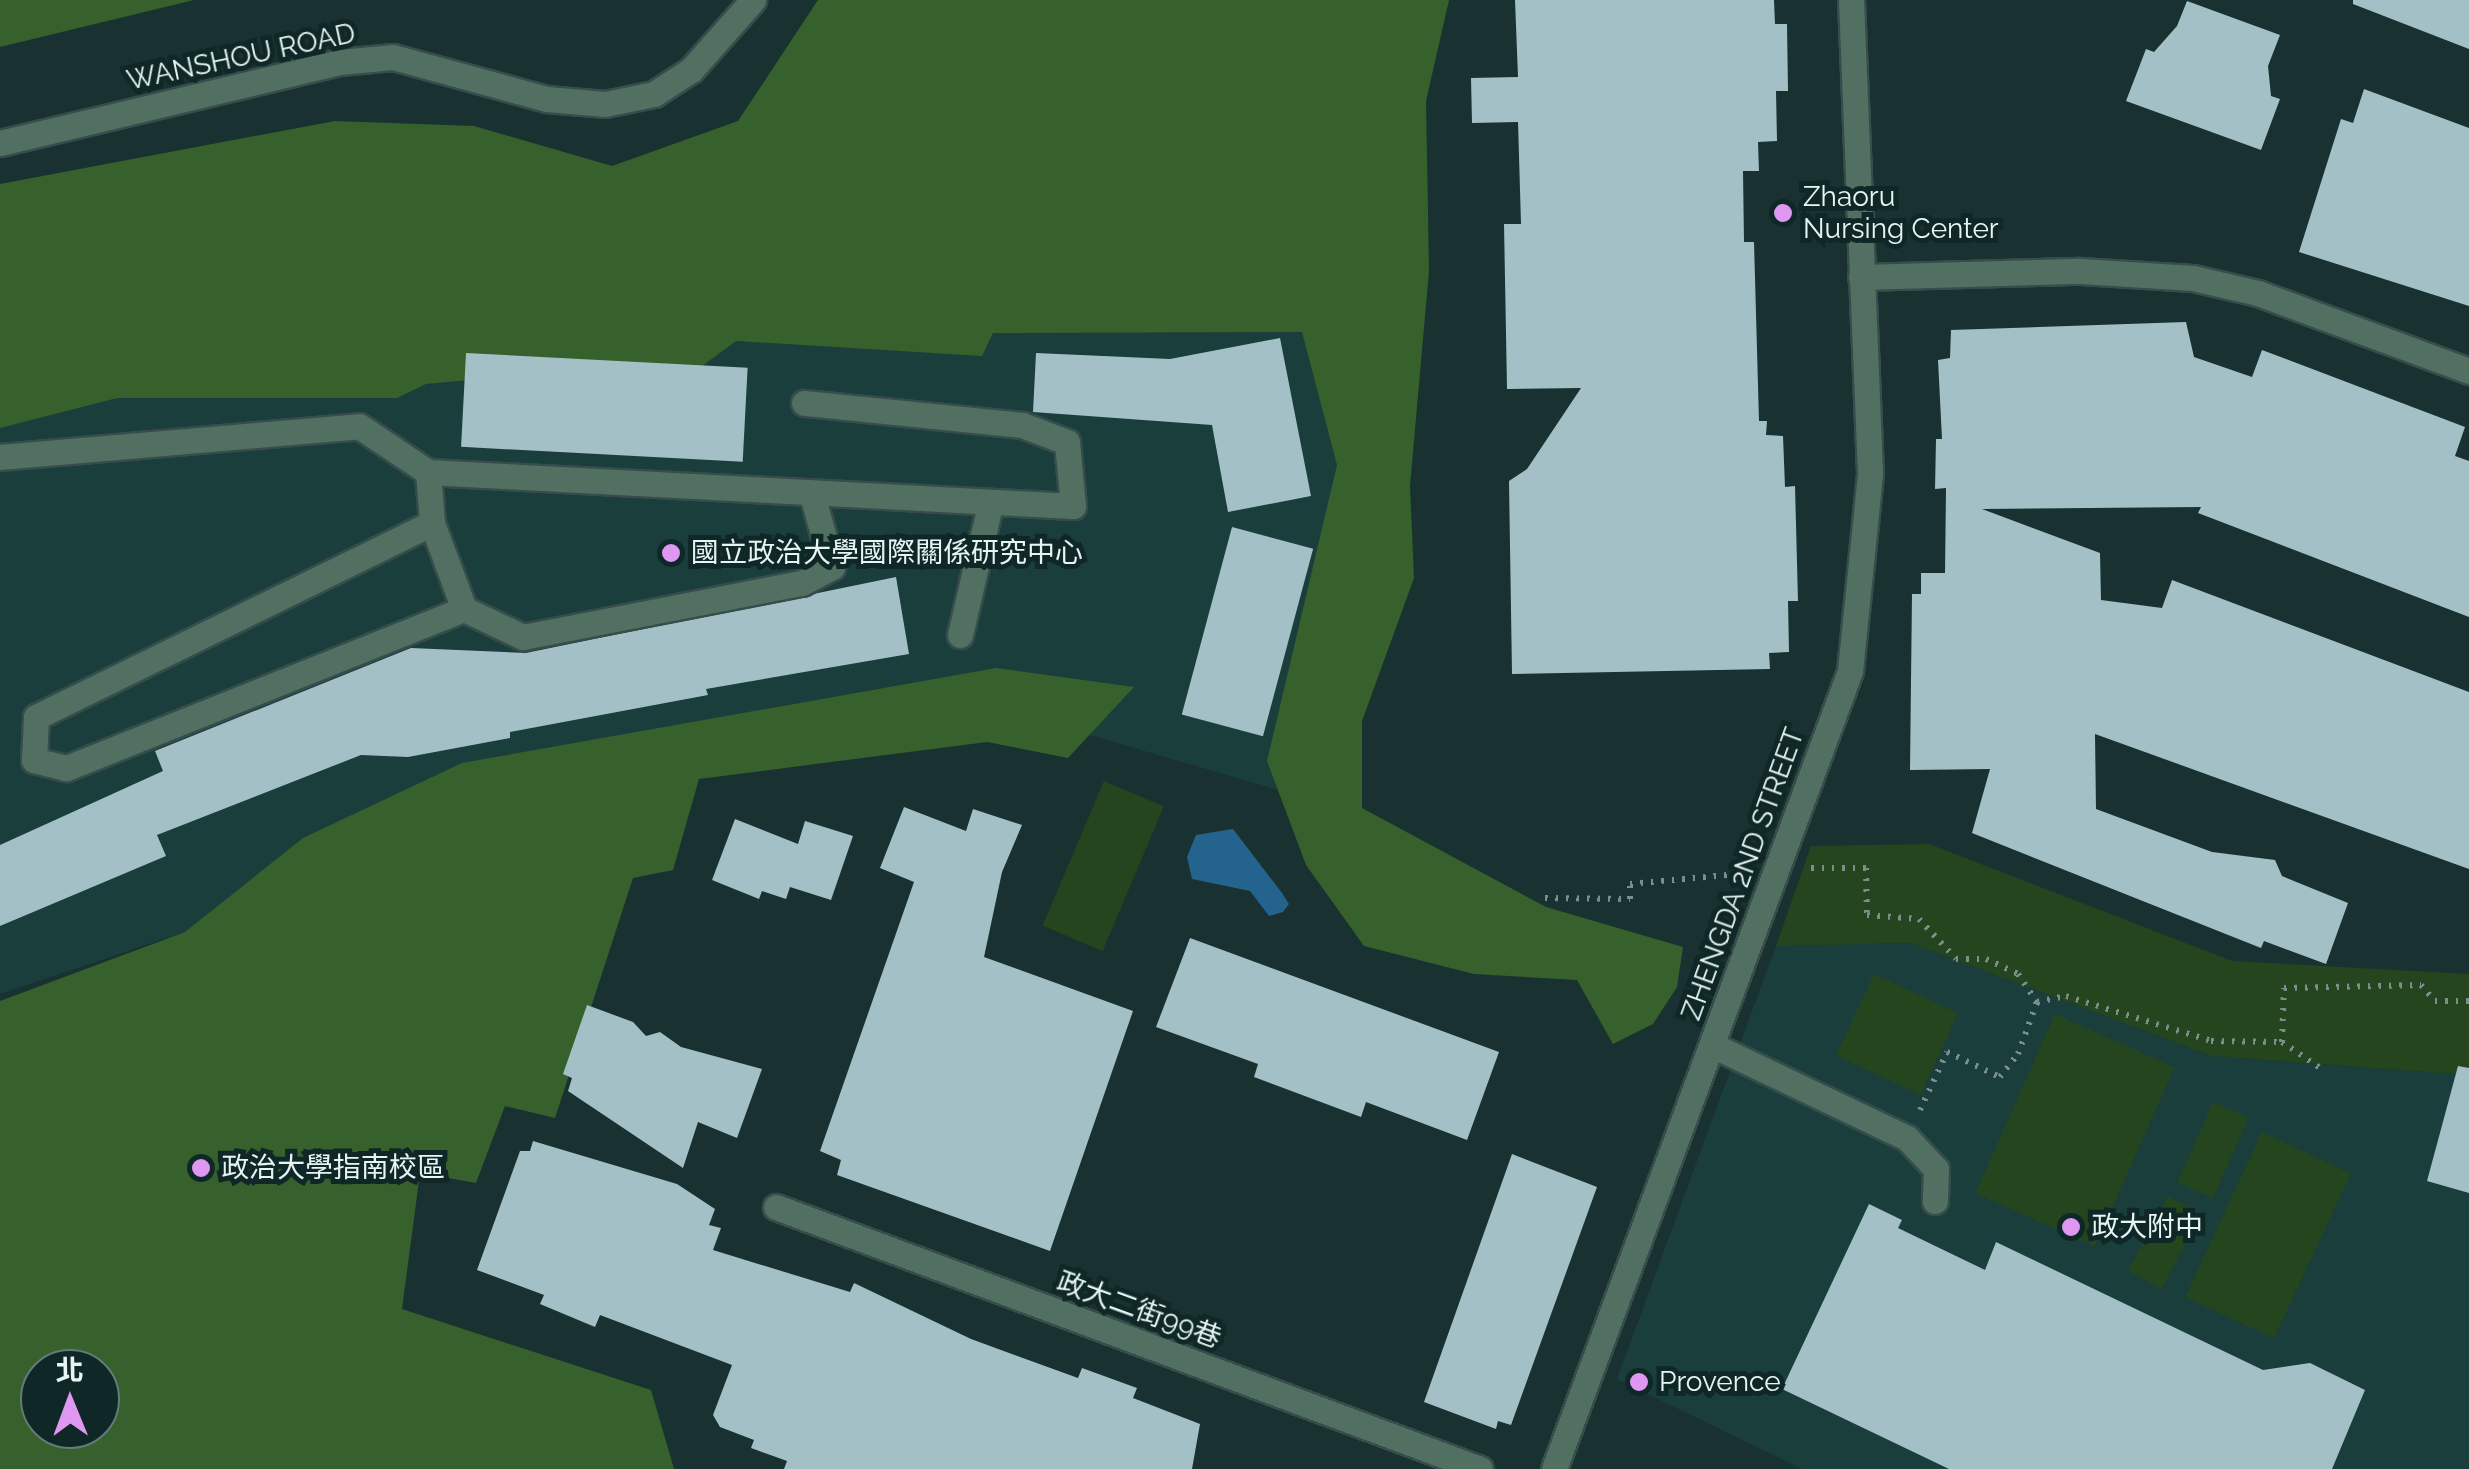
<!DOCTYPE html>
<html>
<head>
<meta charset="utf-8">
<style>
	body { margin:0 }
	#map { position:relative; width:2469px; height:1469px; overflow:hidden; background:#193231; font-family:Raleway,"Noto Sans TC",sans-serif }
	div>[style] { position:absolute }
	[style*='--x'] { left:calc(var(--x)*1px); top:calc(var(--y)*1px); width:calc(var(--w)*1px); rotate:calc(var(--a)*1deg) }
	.built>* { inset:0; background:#1a3e3c }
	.green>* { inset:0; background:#24451d; transform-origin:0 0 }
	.forest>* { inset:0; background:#36602c }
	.water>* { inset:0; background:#24638e }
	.building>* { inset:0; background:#a4c0c7; transform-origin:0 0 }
	.path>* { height:6px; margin-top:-3px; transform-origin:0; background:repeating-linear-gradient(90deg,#7a8e8d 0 2.5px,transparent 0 10.5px) }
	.roads { filter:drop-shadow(2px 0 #364d4c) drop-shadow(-2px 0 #364d4c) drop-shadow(0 2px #364d4c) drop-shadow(0 -2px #364d4c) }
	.minor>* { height:25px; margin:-12.5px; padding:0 12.5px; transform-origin:12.5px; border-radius:12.5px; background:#527062 }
	.dots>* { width:28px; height:28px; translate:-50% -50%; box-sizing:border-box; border:5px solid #0f2827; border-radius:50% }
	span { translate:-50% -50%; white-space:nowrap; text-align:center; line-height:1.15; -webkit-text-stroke:10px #0f2827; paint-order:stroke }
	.street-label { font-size:28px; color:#e6f4f3 }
	.poi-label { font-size:28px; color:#e6f4f3 }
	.left { translate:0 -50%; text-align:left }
	.north { position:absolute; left:20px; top:1349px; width:100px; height:100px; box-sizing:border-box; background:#0f2827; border:2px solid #657a79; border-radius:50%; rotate:359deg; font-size:28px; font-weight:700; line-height:40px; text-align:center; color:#e6f4f3 }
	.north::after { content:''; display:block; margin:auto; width:35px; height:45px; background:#de98f2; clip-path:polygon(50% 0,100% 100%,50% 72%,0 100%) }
</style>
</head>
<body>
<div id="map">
	<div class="built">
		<i style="clip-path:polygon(1377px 304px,1306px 798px,1007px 711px,721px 751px,0 994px,0 394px,345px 348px)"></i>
		<i style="clip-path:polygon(1911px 943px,2212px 1056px,2469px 1075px,2469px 1469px,1802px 1469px,1617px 1379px,1776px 946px)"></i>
	</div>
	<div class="green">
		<i style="left:1104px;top:781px;width:65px;height:157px;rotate:23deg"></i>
		<i style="clip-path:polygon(1929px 844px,2232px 961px,2469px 974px,2469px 1075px,2212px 1056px,1911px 943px,1776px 946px,1811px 846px)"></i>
		<i style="left:1874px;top:974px;width:93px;height:90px;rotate:25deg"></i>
		<i style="left:2055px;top:1014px;width:131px;height:196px;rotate:24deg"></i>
		<i style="left:2213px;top:1102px;width:39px;height:88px;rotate:24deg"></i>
		<i style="left:2262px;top:1132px;width:98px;height:182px;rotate:25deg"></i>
		<i style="left:2168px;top:1196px;width:38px;height:85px;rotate:28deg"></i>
	</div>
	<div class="forest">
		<i style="clip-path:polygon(0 0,194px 0,0 47px)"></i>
		<i style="clip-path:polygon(818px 0,1449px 0,1426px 101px,1429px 271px,1410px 486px,1414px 578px,1362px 721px,1362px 808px,1546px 907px,1683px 947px,1677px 987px,1653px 1024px,1613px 1044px,1577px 980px,1474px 974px,1364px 946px,1306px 865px,1267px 761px,1337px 465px,1302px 332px,993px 333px,982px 356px,736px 341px,675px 386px,522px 375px,426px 384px,397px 398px,117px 398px,0 428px,0 184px,335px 121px,474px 126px,612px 166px,738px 121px)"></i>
		<i style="clip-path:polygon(evenodd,996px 668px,1134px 687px,1068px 758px,987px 742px,699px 779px,673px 870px,633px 878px,555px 1118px,505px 1106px,476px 1183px,420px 1173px,402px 1309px,651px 1390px,674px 1469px,0 1469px,0 1001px,185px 932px,303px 838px,462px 763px,996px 668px,40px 1369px,100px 1369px,100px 1429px,40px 1429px,40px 1369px)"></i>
	</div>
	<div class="water">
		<i style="clip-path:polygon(1233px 829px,1282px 893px,1289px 904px,1283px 912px,1269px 916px,1250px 891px,1192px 879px,1187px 857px,1196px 835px)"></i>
	</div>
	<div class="building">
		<i style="clip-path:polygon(1515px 0,1774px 0,1775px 24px,1787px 24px,1788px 91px,1776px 91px,1777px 141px,1758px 142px,1759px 171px,1743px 171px,1744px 242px,1754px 242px,1759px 421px,1767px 421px,1766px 435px,1783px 436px,1785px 487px,1795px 486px,1798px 601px,1788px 601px,1789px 652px,1769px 653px,1770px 669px,1512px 674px,1509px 481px,1527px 469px,1581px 388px,1507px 389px,1504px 224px,1521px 224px,1518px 122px,1472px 123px,1471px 78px,1518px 77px)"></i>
		<i style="clip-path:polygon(2353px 0,2469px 0,2469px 49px,2353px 4px)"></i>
		<i style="clip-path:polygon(2187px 1px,2280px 35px,2268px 66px,2271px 96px,2280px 99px,2261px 150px,2126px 101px,2146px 49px,2154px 52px,2177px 26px)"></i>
		<i style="clip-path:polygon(2364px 89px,2469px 128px,2469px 306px,2299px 252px,2341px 119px,2353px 123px)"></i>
		<i style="clip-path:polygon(2186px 322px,2194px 357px,2252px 377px,2262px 350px,2465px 427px,2455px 456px,2469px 461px,2469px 617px,2198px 513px,2201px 507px,1982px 509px,2100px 553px,2101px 600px,2162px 608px,2172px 580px,2469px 692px,2469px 869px,2095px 734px,2096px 809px,2212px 852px,2275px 860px,2282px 876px,2348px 903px,2326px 964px,2264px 941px,2261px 948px,1972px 833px,1990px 769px,1910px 770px,1912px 594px,1921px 594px,1921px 573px,1945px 573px,1946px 488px,1935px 489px,1936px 439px,1942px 439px,1938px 360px,1950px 358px,1951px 330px)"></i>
		<i style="clip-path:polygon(1280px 338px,1311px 496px,1228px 512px,1212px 425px,1033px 412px,1036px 353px,1170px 359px)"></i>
		<i style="left:466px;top:353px;width:282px;height:94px;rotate:3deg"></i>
		<i style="left:1232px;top:527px;width:84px;height:194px;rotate:15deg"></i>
		<i style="clip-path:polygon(896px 577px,909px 654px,706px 689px,708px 695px,510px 732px,510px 738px,408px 757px,361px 755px,157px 835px,166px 856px,0 926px,0 845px,163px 771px,155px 751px,411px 648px,526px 653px)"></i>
		<i style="clip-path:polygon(904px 807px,966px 831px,973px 809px,1022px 825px,1002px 872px,984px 957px,1133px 1011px,1050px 1251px,837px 1175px,841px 1160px,820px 1151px,914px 882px,880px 868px)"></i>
		<i style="clip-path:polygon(735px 819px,798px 844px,805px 821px,853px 836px,831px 900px,790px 887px,786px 899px,762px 891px,759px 899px,712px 880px)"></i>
		<i style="clip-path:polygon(1190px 938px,1499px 1052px,1467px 1140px,1366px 1102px,1361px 1117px,1254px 1077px,1258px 1064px,1156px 1027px)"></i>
		<i style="clip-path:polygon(587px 1005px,633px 1022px,646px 1036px,660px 1032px,681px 1047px,762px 1069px,737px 1138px,698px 1122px,683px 1168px,568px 1091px,572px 1078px,563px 1074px)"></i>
		<i style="clip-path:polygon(2458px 1066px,2469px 1068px,2469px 1193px,2427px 1181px)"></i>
		<i style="clip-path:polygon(533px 1141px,677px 1184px,715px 1209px,709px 1225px,721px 1228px,713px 1250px,850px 1292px,854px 1283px,971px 1339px,1078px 1378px,1082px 1368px,1137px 1388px,1133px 1398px,1200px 1424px,1192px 1469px,784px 1469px,787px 1461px,751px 1448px,754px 1440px,720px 1427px,713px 1415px,732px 1365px,600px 1315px,595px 1327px,540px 1304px,544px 1295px,477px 1270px,520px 1151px,530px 1151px)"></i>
		<i style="clip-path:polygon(1512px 1154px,1597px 1187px,1511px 1425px,1498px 1421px,1496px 1429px,1424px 1402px)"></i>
		<i style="clip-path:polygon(1869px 1204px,1902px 1220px,1898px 1228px,1985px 1270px,1996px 1242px,2263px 1370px,2310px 1363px,2365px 1390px,2332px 1469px,1949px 1469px,1782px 1389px)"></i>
	</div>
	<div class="path">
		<i style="--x:1811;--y:868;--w:55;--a:0"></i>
		<i style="--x:1866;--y:868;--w:47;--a:88.8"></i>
		<i style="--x:1867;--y:915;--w:52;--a:4.4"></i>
		<i style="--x:1919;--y:919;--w:54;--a:47.2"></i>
		<i style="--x:1956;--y:959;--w:30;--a:0"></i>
		<i style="--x:1986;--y:959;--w:35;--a:25"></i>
		<i style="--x:2018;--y:974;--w:34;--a:56"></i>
		<i style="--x:2037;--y:1002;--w:30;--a:-12"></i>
		<i style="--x:2066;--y:996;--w:152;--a:17.2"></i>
		<i style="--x:2211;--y:1041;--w:71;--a:0.8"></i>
		<i style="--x:2282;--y:1042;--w:50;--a:34.3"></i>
		<i style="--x:1545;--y:898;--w:85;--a:0.7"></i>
		<i style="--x:1630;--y:899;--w:15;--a:-90"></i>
		<i style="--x:1630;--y:884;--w:108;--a:-5.3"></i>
		<i style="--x:2282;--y:1042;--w:54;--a:-87.9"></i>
		<i style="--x:2284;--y:988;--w:137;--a:-1.3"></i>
		<i style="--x:2421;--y:985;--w:21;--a:49"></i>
		<i style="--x:2435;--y:1001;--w:34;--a:0"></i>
		<i style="--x:1920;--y:1110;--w:64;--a:-65"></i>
		<i style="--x:1947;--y:1052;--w:59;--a:25.3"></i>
		<i style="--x:2000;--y:1077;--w:29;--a:-52"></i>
		<i style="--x:2018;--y:1054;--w:55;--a:-69.9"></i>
	</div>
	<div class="roads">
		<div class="minor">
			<i style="--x:0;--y:143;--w:350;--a:-13.4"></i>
			<i style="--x:340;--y:62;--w:53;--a:-5.4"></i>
			<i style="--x:393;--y:57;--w:160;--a:15.3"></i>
			<i style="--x:547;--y:99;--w:58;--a:4.9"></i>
			<i style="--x:605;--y:104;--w:50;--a:-11.5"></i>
			<i style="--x:654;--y:94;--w:44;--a:-33"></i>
			<i style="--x:691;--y:70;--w:94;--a:-48.5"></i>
			<i style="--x:1861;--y:277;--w:220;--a:-1.6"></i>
			<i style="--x:2081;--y:271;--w:112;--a:3.6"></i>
			<i style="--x:2193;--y:278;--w:67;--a:13"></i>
			<i style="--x:2258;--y:293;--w:225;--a:20.3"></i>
			<i style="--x:0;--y:457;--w:360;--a:-4.9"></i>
			<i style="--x:359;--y:426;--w:83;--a:33.7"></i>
			<i style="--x:428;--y:472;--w:646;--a:3.02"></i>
			<i style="--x:1073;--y:506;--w:64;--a:-95.4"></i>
			<i style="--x:1067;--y:442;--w:48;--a:-159.3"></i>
			<i style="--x:1022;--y:425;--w:219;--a:-174.2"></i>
			<i style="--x:428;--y:472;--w:51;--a:85.5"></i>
			<i style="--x:432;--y:523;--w:92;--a:69.6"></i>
			<i style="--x:464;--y:609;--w:429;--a:158.2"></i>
			<i style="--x:66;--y:768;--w:33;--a:-166"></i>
			<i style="--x:34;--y:760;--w:43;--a:-87.3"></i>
			<i style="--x:36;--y:717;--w:441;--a:-26.1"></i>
			<i style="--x:464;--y:609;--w:65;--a:25.4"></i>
			<i style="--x:523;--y:637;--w:284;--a:-11"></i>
			<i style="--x:802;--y:583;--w:34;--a:-28"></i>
			<i style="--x:832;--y:567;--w:72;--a:-105.4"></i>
			<i style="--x:960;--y:635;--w:133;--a:-77"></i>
			<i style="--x:1712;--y:1045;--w:216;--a:25.5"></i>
			<i style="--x:1907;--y:1138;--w:42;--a:46.9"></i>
			<i style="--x:1936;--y:1169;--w:32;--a:92"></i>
			<i style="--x:776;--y:1207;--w:751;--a:20.41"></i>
			<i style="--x:1554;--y:1469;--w:851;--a:-69.65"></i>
			<i style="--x:1850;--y:671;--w:199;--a:-84.2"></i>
			<i style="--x:1870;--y:473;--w:473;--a:-92.3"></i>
		</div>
	</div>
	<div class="dots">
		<i style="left:1783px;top:213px;background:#de98f2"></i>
		<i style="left:671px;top:553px;background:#de98f2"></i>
		<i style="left:201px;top:1168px;background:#de98f2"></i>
		<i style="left:2071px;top:1227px;background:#de98f2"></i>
		<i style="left:1639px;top:1382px;background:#de98f2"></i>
	</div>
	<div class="street-label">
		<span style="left:241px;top:57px;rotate:-12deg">WANSHOU ROAD</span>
		<span style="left:1743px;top:874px;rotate:-70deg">ZHENGDA 2ND STREET</span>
		<span style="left:1139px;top:1310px;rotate:20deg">政大二街99巷</span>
	</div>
	<div class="poi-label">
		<span class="left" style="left:1803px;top:213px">Zhaoru<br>Nursing Center</span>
		<span class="left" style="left:691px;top:553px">國立政治大學國際關係研究中心</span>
		<span class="left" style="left:221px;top:1168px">政治大學指南校區</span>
		<span class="left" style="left:2091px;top:1227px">政大附中</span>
		<span class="left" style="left:1659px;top:1382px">Provence</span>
	</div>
	<div class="north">北</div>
</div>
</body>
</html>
